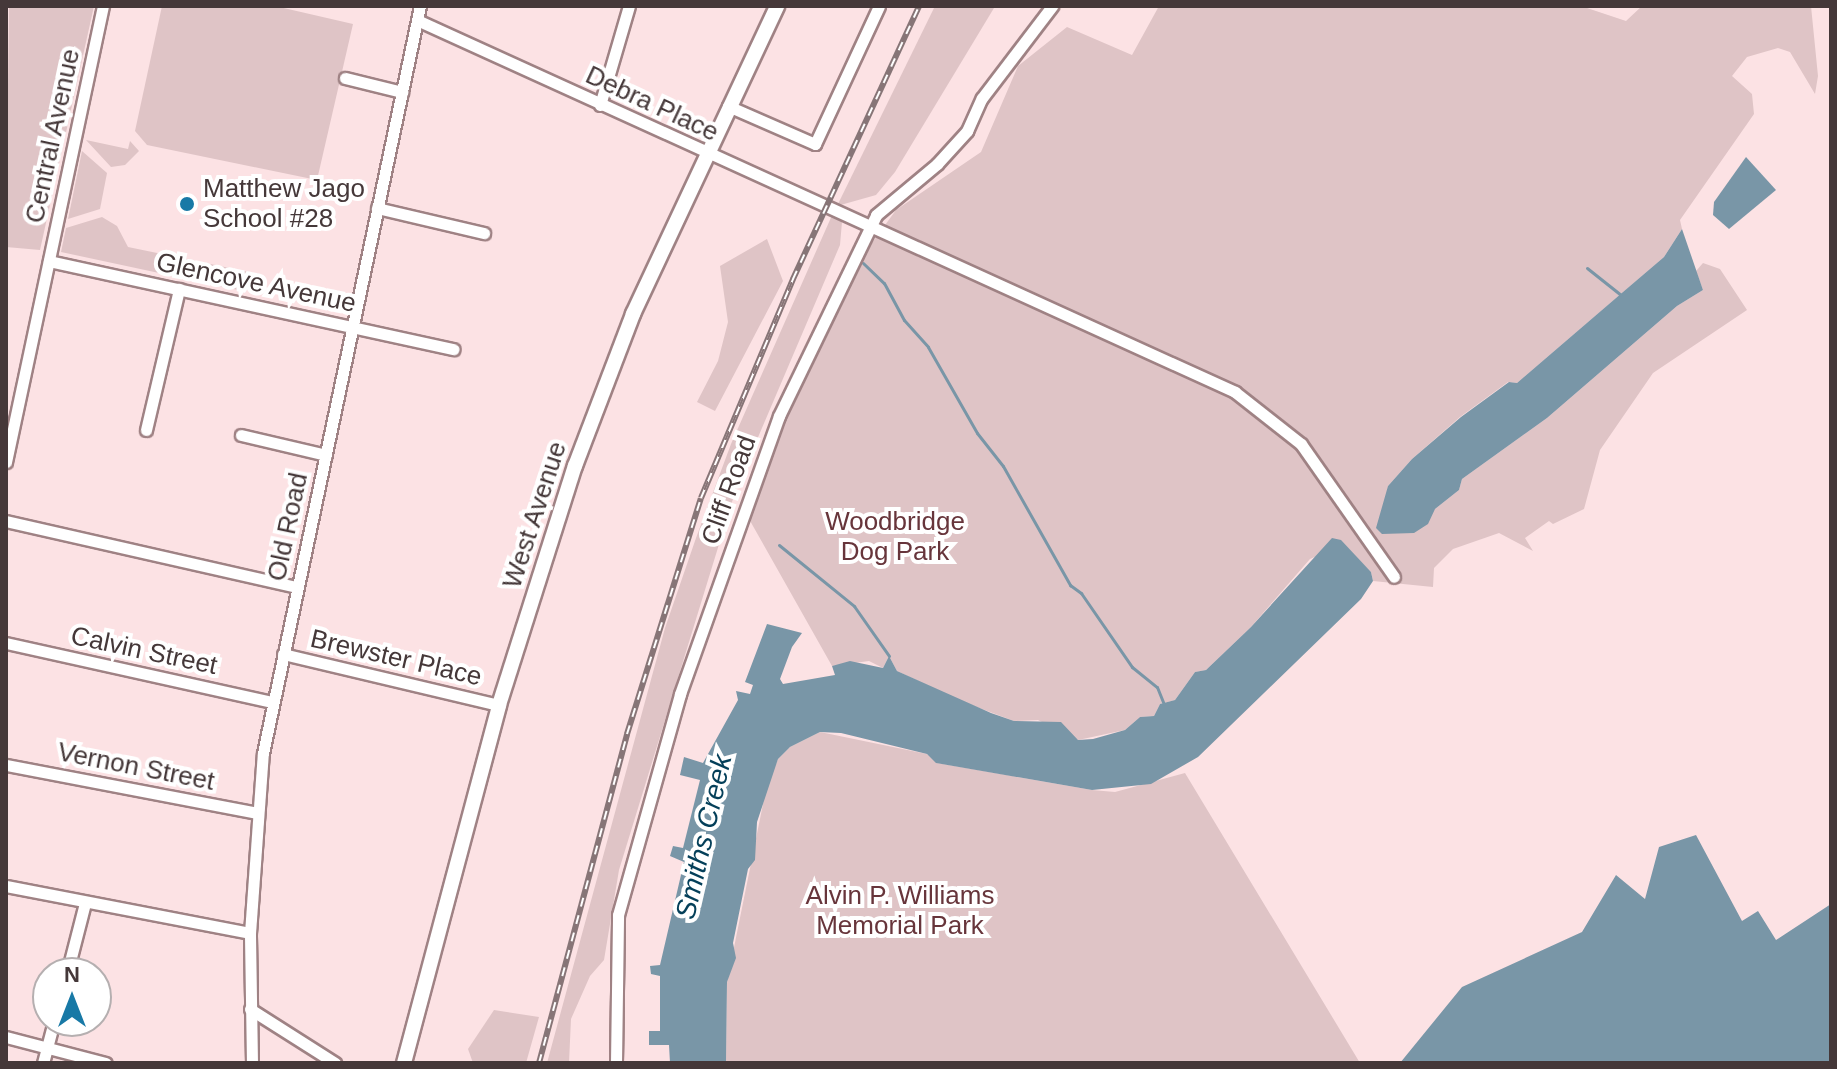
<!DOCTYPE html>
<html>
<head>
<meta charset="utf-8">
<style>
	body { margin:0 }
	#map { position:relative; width:1837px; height:1069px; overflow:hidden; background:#fce2e4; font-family:Arial,sans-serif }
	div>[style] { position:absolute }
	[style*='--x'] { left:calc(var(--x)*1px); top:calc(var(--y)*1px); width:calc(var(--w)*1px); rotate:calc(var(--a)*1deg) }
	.green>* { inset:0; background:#dfc4c6 }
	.water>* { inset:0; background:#7996a7 }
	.stream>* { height:3px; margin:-1.5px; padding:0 1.5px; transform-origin:1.5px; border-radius:1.5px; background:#7996a7 }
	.roads { filter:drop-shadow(2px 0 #9f8284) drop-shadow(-2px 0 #9f8284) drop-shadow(0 2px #9f8284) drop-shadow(0 -2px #9f8284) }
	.minor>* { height:11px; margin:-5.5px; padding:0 5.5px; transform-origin:5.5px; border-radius:5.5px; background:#fff }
	.tertiary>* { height:14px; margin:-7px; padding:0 7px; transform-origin:7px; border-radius:7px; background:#fff }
	.rail>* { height:6px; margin-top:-3px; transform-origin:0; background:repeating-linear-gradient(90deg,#fff 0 9px,#877577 0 18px); box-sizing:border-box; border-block:2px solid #877577 }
	.dots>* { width:22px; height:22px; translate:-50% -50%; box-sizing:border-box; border:4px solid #fff; border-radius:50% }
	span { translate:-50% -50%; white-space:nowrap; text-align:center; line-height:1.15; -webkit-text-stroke:8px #fff; paint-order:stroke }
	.street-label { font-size:26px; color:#453839 }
	.poi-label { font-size:26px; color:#453839 }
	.left { translate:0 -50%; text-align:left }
	.park-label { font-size:26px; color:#67353b }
	.water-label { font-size:28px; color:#043f59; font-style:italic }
	.frame { position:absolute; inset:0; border:8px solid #453839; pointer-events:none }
	.north { position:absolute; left:32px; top:957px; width:80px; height:80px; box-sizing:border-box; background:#fff; border:2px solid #b5afb0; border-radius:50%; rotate:0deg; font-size:22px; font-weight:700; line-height:32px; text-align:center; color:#453839 }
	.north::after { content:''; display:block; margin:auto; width:28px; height:36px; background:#1879a6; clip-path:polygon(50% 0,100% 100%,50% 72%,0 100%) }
</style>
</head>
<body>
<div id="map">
	<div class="green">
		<i style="clip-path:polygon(9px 6px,94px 6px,40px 250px,6px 247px)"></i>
		<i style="clip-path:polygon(162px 6px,275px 6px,353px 24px,317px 180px,147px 145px,135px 131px)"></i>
		<i style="clip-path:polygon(935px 6px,994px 8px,895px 172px,876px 195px,837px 206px)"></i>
		<i style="clip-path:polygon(1159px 6px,1581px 6px,1626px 21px,1642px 6px,1811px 6px,1818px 76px,1815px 94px,1790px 52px,1778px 48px,1747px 57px,1732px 76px,1752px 94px,1754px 114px,1680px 220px,1682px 229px,1664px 257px,1517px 383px,1508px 382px,1460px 417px,1412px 459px,1388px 486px,1386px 506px,1435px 509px,1459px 490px,1462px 479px,1547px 418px,1677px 306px,1703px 290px,1696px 271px,1703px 263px,1720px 269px,1747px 310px,1653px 373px,1600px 450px,1584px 509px,1553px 524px,1549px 521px,1525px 538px,1533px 551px,1499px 533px,1453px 549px,1434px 568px,1433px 587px,1373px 581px,1371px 572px,1343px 545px,1310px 559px,1251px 627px,1206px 670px,1195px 672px,1175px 700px,1160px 704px,1154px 716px,1140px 717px,1125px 730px,1078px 740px,1038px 720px,1014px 721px,958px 700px,897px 671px,889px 656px,883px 668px,869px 661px,832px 666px,749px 519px,781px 418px,856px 265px,896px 210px,981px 152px,1018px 66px,1067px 27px,1132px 55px)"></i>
		<i style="clip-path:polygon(86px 140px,128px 149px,130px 141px,139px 151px,125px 165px,111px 167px)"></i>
		<i style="clip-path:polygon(82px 151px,107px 173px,100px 209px,68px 219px)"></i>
		<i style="clip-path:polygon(833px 213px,842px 222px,840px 245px,736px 489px,619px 870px,604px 960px,590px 976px,571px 1019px,569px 1063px,547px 1063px,665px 628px,696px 538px,731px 444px)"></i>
		<i style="clip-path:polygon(102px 217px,117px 226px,128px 247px,259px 274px,243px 291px,61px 252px,66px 228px)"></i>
		<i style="clip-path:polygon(767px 239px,783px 281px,715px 411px,697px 402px,718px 361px,728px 322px,720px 266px)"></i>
		<i style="clip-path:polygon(820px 732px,927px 754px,937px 763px,1092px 790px,1115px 792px,1185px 773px,1360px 1063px,726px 1063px,727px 982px,766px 789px,778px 759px,790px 747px)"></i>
		<i style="clip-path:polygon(494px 1010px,539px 1017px,526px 1063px,473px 1063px,468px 1049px)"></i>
	</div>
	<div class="water">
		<i style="clip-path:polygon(1746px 157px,1776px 190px,1729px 229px,1713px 215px,1714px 202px)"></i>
		<i style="clip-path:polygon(1682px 229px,1703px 290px,1677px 306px,1547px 418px,1462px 479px,1459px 490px,1435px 509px,1428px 524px,1414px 533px,1382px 534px,1376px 528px,1388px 486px,1412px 459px,1461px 417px,1509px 382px,1517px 383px,1623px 292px,1664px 257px)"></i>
		<i style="clip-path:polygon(1332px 538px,1341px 540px,1371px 572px,1373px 581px,1361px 599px,1198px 757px,1151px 784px,1092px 790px,936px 763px,927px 754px,841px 733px,820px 732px,790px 747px,778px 759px,757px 822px,755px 860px,748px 869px,733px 943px,736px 958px,727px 982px,726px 1063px,670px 1063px,669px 1045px,649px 1045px,649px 1031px,660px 1031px,660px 976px,651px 974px,650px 966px,660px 965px,684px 862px,670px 856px,673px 846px,683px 848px,700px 780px,680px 775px,684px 757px,703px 763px,738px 700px,736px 691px,750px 694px,753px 685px,745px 682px,767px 624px,802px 633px,792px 647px,780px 679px,783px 684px,835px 675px,832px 666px,850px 661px,883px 668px,889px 656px,897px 671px,991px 713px,1014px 721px,1061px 722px,1078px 740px,1093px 739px,1125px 730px,1140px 717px,1154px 716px,1160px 704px,1175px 700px,1195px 672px,1206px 670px,1251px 627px)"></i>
		<i style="clip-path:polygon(1696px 835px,1742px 921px,1758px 911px,1776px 940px,1831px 904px,1831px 1063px,1400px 1063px,1462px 987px,1582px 932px,1616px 875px,1645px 899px,1659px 847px)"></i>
	</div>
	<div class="stream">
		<i style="--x:863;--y:263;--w:29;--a:44"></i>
		<i style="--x:884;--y:283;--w:42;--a:61.6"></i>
		<i style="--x:904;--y:320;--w:36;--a:48"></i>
		<i style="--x:928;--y:347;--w:99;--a:60.3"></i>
		<i style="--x:977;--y:433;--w:42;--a:51.8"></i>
		<i style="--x:1003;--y:466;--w:137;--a:60.6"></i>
		<i style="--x:1070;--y:585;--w:14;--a:36"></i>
		<i style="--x:1081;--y:593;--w:90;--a:55.4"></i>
		<i style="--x:1132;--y:667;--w:32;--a:39"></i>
		<i style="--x:1157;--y:687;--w:18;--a:68"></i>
		<i style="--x:1587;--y:268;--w:43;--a:38.5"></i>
		<i style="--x:779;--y:545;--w:97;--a:39.1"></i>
		<i style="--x:854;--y:606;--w:61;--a:55"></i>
	</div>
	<div class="roads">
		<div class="minor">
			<i style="--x:417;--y:20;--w:899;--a:24.45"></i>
			<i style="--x:1235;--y:392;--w:84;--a:38.2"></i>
			<i style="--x:1301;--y:444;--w:162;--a:55"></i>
			<i style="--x:345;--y:78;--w:59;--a:13.8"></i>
			<i style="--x:600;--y:105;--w:103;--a:-73.7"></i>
			<i style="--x:728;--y:106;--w:95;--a:23.6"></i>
			<i style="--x:815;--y:144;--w:152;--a:-65.1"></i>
			<i style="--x:377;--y:208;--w:110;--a:13.2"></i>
			<i style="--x:49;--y:261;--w:414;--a:12.3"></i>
			<i style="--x:146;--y:430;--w:145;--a:-76.8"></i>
			<i style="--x:241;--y:435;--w:87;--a:13.2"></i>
			<i style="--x:6;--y:462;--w:466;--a:-78"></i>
			<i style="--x:6;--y:521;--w:298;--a:12.8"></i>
			<i style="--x:6;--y:643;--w:273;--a:12.5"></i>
			<i style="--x:283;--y:654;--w:222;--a:13.3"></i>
			<i style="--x:6;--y:765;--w:256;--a:10.8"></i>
			<i style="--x:6;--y:886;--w:248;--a:10.9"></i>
			<i style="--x:67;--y:973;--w:72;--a:-75.6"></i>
			<i style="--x:250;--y:1009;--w:101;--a:32.4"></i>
			<i style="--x:6;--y:1037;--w:103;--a:14.6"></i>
			<i style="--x:43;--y:1063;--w:43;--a:-75.3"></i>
			<i style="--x:252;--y:1063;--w:130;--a:-90.9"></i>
			<i style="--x:250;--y:933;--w:180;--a:-85.9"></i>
			<i style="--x:263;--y:753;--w:763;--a:-78.13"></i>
			<i style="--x:616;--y:1063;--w:148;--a:-89.2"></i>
			<i style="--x:618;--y:915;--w:230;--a:-74.3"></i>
			<i style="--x:680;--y:694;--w:295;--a:-70.4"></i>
			<i style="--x:779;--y:416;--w:223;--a:-64.2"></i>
			<i style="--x:876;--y:215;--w:80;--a:-39.9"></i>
			<i style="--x:937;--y:164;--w:45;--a:-47.7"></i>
			<i style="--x:967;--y:131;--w:36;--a:-66"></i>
			<i style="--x:982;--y:98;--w:116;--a:-52.7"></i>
		</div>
		<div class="tertiary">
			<i style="--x:404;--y:1063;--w:370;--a:-75.1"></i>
			<i style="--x:499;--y:705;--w:251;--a:-72.4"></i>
			<i style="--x:575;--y:466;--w:163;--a:-69.1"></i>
			<i style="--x:633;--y:314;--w:340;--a:-64.9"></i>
		</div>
	</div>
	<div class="rail">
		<i style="--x:539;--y:1063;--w:341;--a:-75"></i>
		<i style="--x:627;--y:734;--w:247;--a:-72.6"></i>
		<i style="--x:701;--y:498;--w:238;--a:-67.2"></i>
		<i style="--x:793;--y:279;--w:301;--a:-65.2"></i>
	</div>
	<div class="dots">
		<i style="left:187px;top:204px;background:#1879a6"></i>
	</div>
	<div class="street-label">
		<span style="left:652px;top:104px;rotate:25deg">Debra Place</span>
		<span style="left:53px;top:136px;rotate:-78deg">Central Avenue</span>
		<span style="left:256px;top:283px;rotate:12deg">Glencove Avenue</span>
		<span style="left:729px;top:490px;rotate:-70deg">Cliff Road</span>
		<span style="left:535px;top:515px;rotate:-72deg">West Avenue</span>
		<span style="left:288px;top:527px;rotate:-78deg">Old Road</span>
		<span style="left:144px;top:651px;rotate:12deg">Calvin Street</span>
		<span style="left:396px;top:658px;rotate:13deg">Brewster Place</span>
		<span style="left:136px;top:767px;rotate:11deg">Vernon Street</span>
	</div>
	<div class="poi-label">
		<span class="left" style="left:203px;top:204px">Matthew Jago<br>School #28</span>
	</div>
	<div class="park-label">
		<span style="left:895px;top:537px">Woodbridge<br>Dog Park</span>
		<span style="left:900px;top:911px">Alvin P. Williams<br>Memorial Park</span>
	</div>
	<div class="water-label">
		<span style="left:704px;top:837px;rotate:-77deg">Smiths Creek</span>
	</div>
	<div class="frame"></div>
	<div class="north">N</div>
</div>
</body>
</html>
